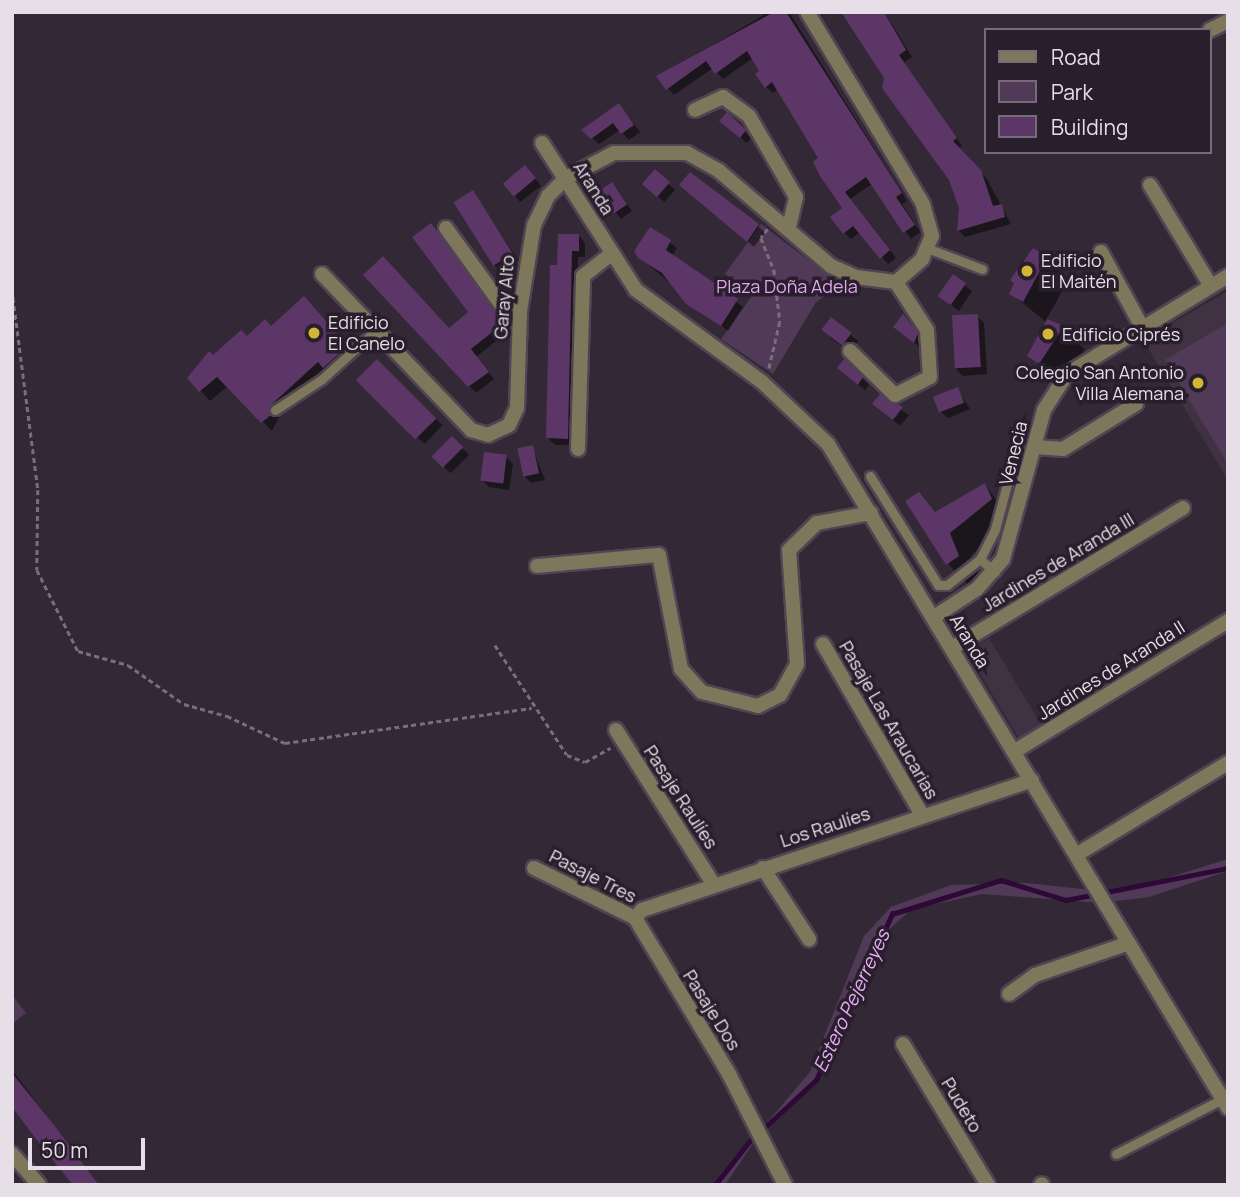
<!DOCTYPE html>
<html>
<head>
<meta charset="utf-8">
<style>
	body { margin:0 }
	#map { position:relative; width:1240px; height:1197px; overflow:hidden; background:#332836; font-family:Manrope,sans-serif }
	div>[style] { position:absolute }
	[style*='--x'] { left:calc(var(--x)*1px); top:calc(var(--y)*1px); width:calc(var(--w)*1px); rotate:calc(var(--a)*1deg) }
	.built>* { inset:0; background:#403243; transform-origin:0 0 }
	.green>* { inset:0; background:#513a57 }
	.shadow>* { inset:0; background:#0007; transform-origin:0 0 }
	.stream>* { height:4.5px; margin:-2.25px; padding:0 2.25px; transform-origin:2.25px; border-radius:2.25px; background:#2e0836 }
	.building>* { inset:0; background:#5c3666; transform-origin:0 0 }
	.path>* { height:2.5px; margin-top:-1.25px; transform-origin:0; background:repeating-linear-gradient(90deg,#796f7b 0 5px,transparent 0 8.5px) }
	.roads { filter:drop-shadow(2px 0 #504552) drop-shadow(-2px 0 #504552) drop-shadow(0 2px #504552) drop-shadow(0 -2px #504552) }
	.service>* { height:9px; margin:-4.5px; padding:0 4.5px; transform-origin:4.5px; border-radius:4.5px; background:#7e775c }
	.minor>* { height:14px; margin:-7px; padding:0 7px; transform-origin:7px; border-radius:7px; background:#7e775c }
	.dots>* { width:19px; height:19px; translate:-50% -50%; box-sizing:border-box; border:4px solid #291f2c; border-radius:50% }
	span { translate:-50% -50%; white-space:nowrap; text-align:center; line-height:1.15; -webkit-text-stroke:7px #291f2c; paint-order:stroke }
	.street-label { font-size:18px; color:#e6dfe8 }
	.poi-label { font-size:18px; color:#e6dfe8 }
	.left { translate:0 -50%; text-align:left }
	.right { translate:-100% -50%; text-align:right }
	.park-label { font-size:18px; color:#e2a6f1 }
	.water-label { font-size:19px; color:#eaadf9; font-style:italic }
	.frame { position:absolute; inset:0; border:14px solid #e6dfe8; pointer-events:none }
	.legend { position:absolute; left:984px; top:28px; width:228px; height:126px; box-sizing:border-box; background:#291f2c; border:2px solid #756c77; margin:0; padding:9px 12px; list-style:none; font-size:21px; color:#e6dfe8 }
	.legend li { display:flex; align-items:center; gap:14px; height:35px }
	.legend b { width:35px; border:2px solid #756c77 }
	.scale { position:absolute; left:28px; top:1138px; width:117px; height:32px; box-sizing:border-box; border:4px solid #e6dfe8; border-top:0; padding-left:9px; font-size:21px; line-height:24px; white-space:nowrap; color:#e6dfe8; -webkit-text-stroke:5px #291f2c; paint-order:stroke }
</style>
</head>
<body>
<div id="map">
	<div class="built">
		<i style="clip-path:polygon(1228px 291px,1228px 480px,1143px 340px)"></i>
		<i style="left:989px;top:638px;width:105px;height:26px;rotate:59deg"></i>
	</div>
	<div class="green">
		<i style="clip-path:polygon(761px 224px,841px 285px,816px 302px,773px 374px,721px 339px,754px 293px,725px 274px)"></i>
		<i style="clip-path:polygon(1228px 323px,1228px 464px,1165px 360px)"></i>
		<i style="clip-path:polygon(1228px 859px,1228px 871px,1149px 897px,1100px 903px,982px 894px,912px 909px,876px 941px,813px 1085px,752px 1145px,725px 1185px,714px 1185px,810px 1072px,864px 936px,891px 907px,951px 885px,1027px 883px,1119px 893px)"></i>
		<i style="clip-path:polygon(12px 995px,26px 1013px,12px 1024px)"></i>
	</div>
	<div class="shadow">
		<i style="clip-path:polygon(769px 12px,789px 12px,907px 201px,902px 204px,920px 232px,911px 239px,872px 184px,850px 199px,896px 258px,888px 264px,860px 232px,851px 239px,844px 232px,845px 209px,821px 158px,778px 89px,773px 93px,766px 87px,753px 58px,723px 79px,713px 68px,674px 95px,658px 77px)"></i>
		<i style="clip-path:polygon(841px 12px,887px 16px,912px 57px,904px 62px,962px 146px,958px 149px,987px 179px,1011px 224px,965px 237px,959px 231px,961px 208px,951px 179px)"></i>
		<i style="clip-path:polygon(619px 105px,640px 132px,629px 140px,620px 130px,599px 144px,584px 130px)"></i>
		<i style="clip-path:polygon(727px 114px,751px 138px,747px 143px,728px 128px)"></i>
		<i style="left:655px;top:172px;width:27px;height:16px;rotate:42deg"></i>
		<i style="clip-path:polygon(532px 174px,541px 186px,520px 202px,504px 183px)"></i>
		<i style="clip-path:polygon(690px 174px,765px 232px,754px 247px,688px 192px)"></i>
		<i style="clip-path:polygon(618px 191px,632px 211px,621px 219px,600px 192px)"></i>
		<i style="clip-path:polygon(473px 192px,518px 260px,501px 271px,494px 265px)"></i>
		<i style="clip-path:polygon(651px 229px,677px 248px,672px 256px,743px 307px,728px 331px,639px 257px)"></i>
		<i style="clip-path:polygon(437px 232px,510px 330px,476px 357px,494px 379px,476px 393px,365px 275px,450px 330px,471px 312px)"></i>
		<i style="clip-path:polygon(579px 236px,585px 243px,585px 257px,578px 257px,574px 445px,555px 445px,548px 438px,559px 267px)"></i>
		<i style="clip-path:polygon(1034px 250px,1069px 279px,1046px 320px,1085px 349px,1061px 384px,1029px 355px,1047px 323px,1011px 293px,1022px 262px)"></i>
		<i style="clip-path:polygon(953px 276px,972px 291px,959px 311px,940px 296px)"></i>
		<i style="clip-path:polygon(314px 308px,357px 356px,334px 377px,328px 371px,280px 415px,272px 431px,228px 386px,210px 401px,189px 378px,213px 357px)"></i>
		<i style="clip-path:polygon(977px 316px,984px 323px,987px 374px,963px 376px,956px 369px)"></i>
		<i style="clip-path:polygon(832px 319px,858px 341px,849px 352px,830px 337px)"></i>
		<i style="clip-path:polygon(909px 322px,924px 346px,921px 348px,902px 333px)"></i>
		<i style="clip-path:polygon(844px 361px,869px 385px,865px 390px,846px 375px)"></i>
		<i style="left:377px;top:362px;width:91px;height:26px;rotate:44deg"></i>
		<i style="clip-path:polygon(957px 389px,970px 409px,948px 418px,941px 412px)"></i>
		<i style="clip-path:polygon(880px 396px,909px 415px,900px 426px,881px 410px)"></i>
		<i style="left:452px;top:438px;width:24px;height:26px;rotate:45deg"></i>
		<i style="clip-path:polygon(532px 447px,545px 480px,531px 483px,524px 476px)"></i>
		<i style="clip-path:polygon(506px 457px,513px 464px,509px 490px,489px 487px,482px 480px)"></i>
		<i style="clip-path:polygon(985px 485px,1012px 521px,971px 555px,980px 578px,968px 585px,947px 563px,918px 495px,936px 513px)"></i>
		<i style="clip-path:polygon(12px 1070px,99px 1185px,75px 1185px,12px 1102px)"></i>
	</div>
	<div class="stream">
		<i style="--x:715;--y:1185;--w:53;--a:-51.8"></i>
		<i style="--x:748;--y:1143;--w:93;--a:-42.8"></i>
		<i style="--x:816;--y:1080;--w:183;--a:-65.4"></i>
		<i style="--x:892;--y:914;--w:114;--a:-17.3"></i>
		<i style="--x:1001;--y:880;--w:68;--a:17.1"></i>
		<i style="--x:1066;--y:900;--w:165;--a:-11.2"></i>
	</div>
	<div class="building">
		<i style="clip-path:polygon(774px 12px,786px 12px,902px 193px,896px 197px,915px 225px,903px 233px,866px 177px,845px 192px,890px 250px,880px 259px,853px 226px,843px 234px,830px 217px,842px 208px,820px 176px,813px 162px,818px 158px,772px 82px,765px 88px,755px 74px,759px 71px,747px 51px,715px 74px,706px 61px,666px 90px,656px 76px)"></i>
		<i style="clip-path:polygon(841px 12px,884px 12px,906px 50px,899px 55px,957px 138px,953px 141px,981px 170px,993px 206px,1002px 204px,1005px 217px,957px 231px,959px 208px,949px 180px,882px 88px,884px 78px)"></i>
		<i style="clip-path:polygon(619px 103px,634px 125px,621px 134px,613px 123px,591px 139px,581px 130px)"></i>
		<i style="clip-path:polygon(727px 112px,746px 130px,740px 138px,719px 121px)"></i>
		<i style="left:525px;top:165px;width:17px;height:29px;rotate:50deg"></i>
		<i style="left:655px;top:169px;width:20px;height:20px;rotate:41deg"></i>
		<i style="clip-path:polygon(690px 172px,759px 224px,747px 242px,679px 185px)"></i>
		<i style="left:612px;top:182px;width:27px;height:17px;rotate:56deg"></i>
		<i style="left:473px;top:190px;width:75px;height:23px;rotate:58deg"></i>
		<i style="clip-path:polygon(431px 223px,505px 322px,471px 349px,489px 372px,468px 387px,363px 275px,383px 256px,449px 328px,468px 312px,412px 237px)"></i>
		<i style="clip-path:polygon(650px 227px,671px 240px,666px 250px,738px 299px,721px 326px,686px 304px,662px 273px,638px 258px,634px 251px)"></i>
		<i style="clip-path:polygon(558px 234px,579px 234px,579px 251px,572px 251px,568px 439px,546px 438px,550px 265px,557px 265px)"></i>
		<i style="clip-path:polygon(1033px 248px,1048px 256px,1023px 302px,1009px 294px,1014px 283px,1010px 280px)"></i>
		<i style="left:953px;top:274px;width:16px;height:27px;rotate:35deg"></i>
		<i style="clip-path:polygon(304px 296px,348px 346px,323px 368px,318px 362px,271px 405px,271px 415px,261px 423px,217px 377px,199px 392px,187px 378px,209px 351px,213px 355px,241px 330px,247px 336px,265px 319px,271px 326px)"></i>
		<i style="clip-path:polygon(903px 314px,918px 333px,914px 343px,893px 327px)"></i>
		<i style="left:978px;top:314px;width:53px;height:26px;rotate:87deg"></i>
		<i style="left:831px;top:317px;width:26px;height:16px;rotate:37deg"></i>
		<i style="clip-path:polygon(1047px 319px,1064px 326px,1039px 364px,1027px 356px)"></i>
		<i style="left:377px;top:359px;width:84px;height:30px;rotate:45deg"></i>
		<i style="clip-path:polygon(844px 359px,863px 377px,858px 385px,837px 368px)"></i>
		<i style="left:958px;top:387px;width:17px;height:27px;rotate:69deg"></i>
		<i style="clip-path:polygon(880px 394px,903px 407px,893px 420px,872px 404px)"></i>
		<i style="left:452px;top:436px;width:16px;height:29px;rotate:45deg"></i>
		<i style="left:533px;top:445px;width:29px;height:16px;rotate:78deg"></i>
		<i style="left:484px;top:452px;width:23px;height:29px;rotate:7deg"></i>
		<i style="clip-path:polygon(985px 483px,992px 499px,950px 533px,959px 556px,946px 565px,905px 501px,919px 492px,935px 512px)"></i>
		<i style="clip-path:polygon(12px 1073px,54px 1125px,99px 1185px,73px 1185px,46px 1152px,12px 1107px)"></i>
	</div>
	<div class="path">
		<i style="--x:768;--y:229;--w:11;--a:128"></i>
		<i style="--x:761;--y:238;--w:35;--a:68"></i>
		<i style="--x:774;--y:270;--w:52;--a:83.4"></i>
		<i style="--x:780;--y:322;--w:48;--a:103.2"></i>
		<i style="--x:12;--y:289;--w:203;--a:82.6"></i>
		<i style="--x:38;--y:490;--w:80;--a:90.7"></i>
		<i style="--x:37;--y:570;--w:91;--a:63.2"></i>
		<i style="--x:78;--y:651;--w:52;--a:15.6"></i>
		<i style="--x:128;--y:665;--w:68;--a:34.9"></i>
		<i style="--x:184;--y:704;--w:45;--a:15.6"></i>
		<i style="--x:227;--y:716;--w:64;--a:25"></i>
		<i style="--x:285;--y:743;--w:249;--a:-8.1"></i>
		<i style="--x:495;--y:645;--w:131;--a:56.8"></i>
		<i style="--x:567;--y:755;--w:19;--a:21"></i>
		<i style="--x:585;--y:762;--w:29;--a:-29"></i>
	</div>
	<div class="roads">
		<div class="service">
			<i style="--x:927;--y:248;--w:59;--a:20.9"></i>
			<i style="--x:275;--y:410;--w:56;--a:-33.4"></i>
			<i style="--x:322;--y:379;--w:73;--a:-42.2"></i>
			<i style="--x:870;--y:476;--w:128;--a:58"></i>
			<i style="--x:938;--y:585;--w:9;--a:0"></i>
			<i style="--x:947;--y:585;--w:42;--a:-38.2"></i>
			<i style="--x:995;--y:572;--w:20;--a:-139"></i>
			<i style="--x:980;--y:559;--w:34;--a:-63"></i>
			<i style="--x:995;--y:529;--w:85;--a:-75"></i>
			<i style="--x:1116;--y:1154;--w:119;--a:-27.4"></i>
		</div>
		<div class="minor">
			<i style="--x:1210;--y:30;--w:20;--a:-27"></i>
			<i style="--x:695;--y:110;--w:31;--a:-25"></i>
			<i style="--x:723;--y:97;--w:32;--a:36"></i>
			<i style="--x:749;--y:116;--w:94;--a:59.9"></i>
			<i style="--x:796;--y:197;--w:32;--a:103"></i>
			<i style="--x:542;--y:143;--w:174;--a:57.4"></i>
			<i style="--x:636;--y:290;--w:156;--a:36.1"></i>
			<i style="--x:762;--y:382;--w:91;--a:43.2"></i>
			<i style="--x:828;--y:444;--w:775;--a:58.93"></i>
			<i style="--x:1150;--y:185;--w:118;--a:58.9"></i>
			<i style="--x:446;--y:228;--w:92;--a:54.2"></i>
			<i style="--x:500;--y:303;--w:22;--a:22"></i>
			<i style="--x:1101;--y:252;--w:83;--a:61.3"></i>
			<i style="--x:322;--y:274;--w:216;--a:46.3"></i>
			<i style="--x:471;--y:430;--w:18;--a:16"></i>
			<i style="--x:488;--y:435;--w:23;--a:-25"></i>
			<i style="--x:509;--y:425;--w:19;--a:-65"></i>
			<i style="--x:517;--y:408;--w:97;--a:-88.2"></i>
			<i style="--x:520;--y:311;--w:87;--a:-80.8"></i>
			<i style="--x:534;--y:225;--w:32;--a:-64"></i>
			<i style="--x:548;--y:196;--w:25;--a:-45"></i>
			<i style="--x:566;--y:178;--w:54;--a:-27.5"></i>
			<i style="--x:614;--y:153;--w:73;--a:0"></i>
			<i style="--x:687;--y:153;--w:37;--a:29"></i>
			<i style="--x:719;--y:171;--w:147;--a:40.3"></i>
			<i style="--x:831;--y:266;--w:27;--a:24"></i>
			<i style="--x:856;--y:277;--w:40;--a:7.1"></i>
			<i style="--x:896;--y:282;--w:35;--a:-41"></i>
			<i style="--x:922;--y:259;--w:25;--a:-67"></i>
			<i style="--x:932;--y:236;--w:33;--a:-106"></i>
			<i style="--x:923;--y:204;--w:224;--a:-121.1"></i>
			<i style="--x:850;--y:351;--w:63;--a:44.4"></i>
			<i style="--x:895;--y:395;--w:39;--a:-27"></i>
			<i style="--x:930;--y:377;--w:47;--a:-93.7"></i>
			<i style="--x:927;--y:330;--w:57;--a:-122.9"></i>
			<i style="--x:1035;--y:447;--w:28;--a:4"></i>
			<i style="--x:1063;--y:449;--w:86;--a:-31.7"></i>
			<i style="--x:578;--y:449;--w:173;--a:-88.3"></i>
			<i style="--x:583;--y:276;--w:37;--a:-38"></i>
			<i style="--x:537;--y:566;--w:122;--a:-5.2"></i>
			<i style="--x:659;--y:555;--w:116;--a:79.1"></i>
			<i style="--x:681;--y:669;--w:31;--a:48"></i>
			<i style="--x:702;--y:692;--w:58;--a:14"></i>
			<i style="--x:758;--y:706;--w:25;--a:-27"></i>
			<i style="--x:780;--y:695;--w:35;--a:-61"></i>
			<i style="--x:797;--y:664;--w:114;--a:-94"></i>
			<i style="--x:789;--y:550;--w:39;--a:-44"></i>
			<i style="--x:817;--y:523;--w:55;--a:-10.5"></i>
			<i style="--x:934;--y:617;--w:51;--a:-33.1"></i>
			<i style="--x:977;--y:589;--w:40;--a:-49"></i>
			<i style="--x:1003;--y:559;--w:155;--a:-74.6"></i>
			<i style="--x:1044;--y:410;--w:43;--a:-57.4"></i>
			<i style="--x:1067;--y:374;--w:188;--a:-31.3"></i>
			<i style="--x:823;--y:644;--w:198;--a:59.9"></i>
			<i style="--x:952;--y:648;--w:270;--a:-31.2"></i>
			<i style="--x:616;--y:730;--w:183;--a:57.7"></i>
			<i style="--x:1015;--y:751;--w:250;--a:-31.4"></i>
			<i style="--x:1076;--y:855;--w:178;--a:-31.2"></i>
			<i style="--x:534;--y:868;--w:113;--a:26.3"></i>
			<i style="--x:763;--y:868;--w:85;--a:57.1"></i>
			<i style="--x:635;--y:918;--w:11;--a:-49"></i>
			<i style="--x:642;--y:910;--w:411;--a:-18.4"></i>
			<i style="--x:635;--y:918;--w:182;--a:58.9"></i>
			<i style="--x:729;--y:1074;--w:124;--a:63.2"></i>
			<i style="--x:1009;--y:994;--w:32;--a:-36"></i>
			<i style="--x:1035;--y:975;--w:99;--a:-18.8"></i>
			<i style="--x:903;--y:1044;--w:165;--a:58.9"></i>
			<i style="--x:12;--y:1154;--w:41;--a:48.9"></i>
			<i style="--x:1041;--y:1185;--w:1;--a:-45"></i>
		</div>
	</div>
	<div class="dots">
		<i style="left:1027px;top:271px;background:#d5b535"></i>
		<i style="left:314px;top:333px;background:#d5b535"></i>
		<i style="left:1048px;top:334px;background:#d5b535"></i>
		<i style="left:1198px;top:383px;background:#d5b535"></i>
	</div>
	<div class="street-label">
		<span style="left:594px;top:188px;rotate:58deg">Aranda</span>
		<span style="left:504px;top:297px;rotate:-85deg">Garay Alto</span>
		<span style="left:1013px;top:453px;rotate:-76deg">Venecia</span>
		<span style="left:1058px;top:562px;rotate:-31deg">Jardines de Aranda III</span>
		<span style="left:970px;top:641px;rotate:59deg">Aranda</span>
		<span style="left:1111px;top:670px;rotate:-32deg">Jardines de Aranda II</span>
		<span style="left:889px;top:720px;rotate:60deg">Pasaje Las Araucarias</span>
		<span style="left:681px;top:797px;rotate:57deg">Pasaje Raulíes</span>
		<span style="left:825px;top:827px;rotate:-18deg">Los Raulíes</span>
		<span style="left:593px;top:876px;rotate:27deg">Pasaje Tres</span>
		<span style="left:712px;top:1010px;rotate:58deg">Pasaje Dos</span>
		<span style="left:962px;top:1105px;rotate:59deg">Pudeto</span>
	</div>
	<div class="poi-label">
		<span class="left" style="left:1041px;top:271px">Edificio<br>El Maitén</span>
		<span class="left" style="left:328px;top:333px">Edificio<br>El Canelo</span>
		<span class="left" style="left:1062px;top:334px">Edificio Ciprés</span>
		<span class="right" style="left:1184px;top:383px">Colegio San Antonio<br>Villa Alemana</span>
	</div>
	<div class="park-label">
		<span style="left:787px;top:286px">Plaza Doña Adela</span>
	</div>
	<div class="water-label">
		<span style="left:852px;top:1001px;rotate:-65deg">Estero Pejerreyes</span>
	</div>
	<div class="frame"></div>
	<ul class="legend">
	<li><b style="height:9px;background:#7e775c"></b>Road</li>
	<li><b style="height:19px;background:#513a57"></b>Park</li>
	<li><b style="height:19px;background:#5c3666"></b>Building</li>
	</ul>
	<div class="scale">50 m</div>
</div>
</body>
</html>
